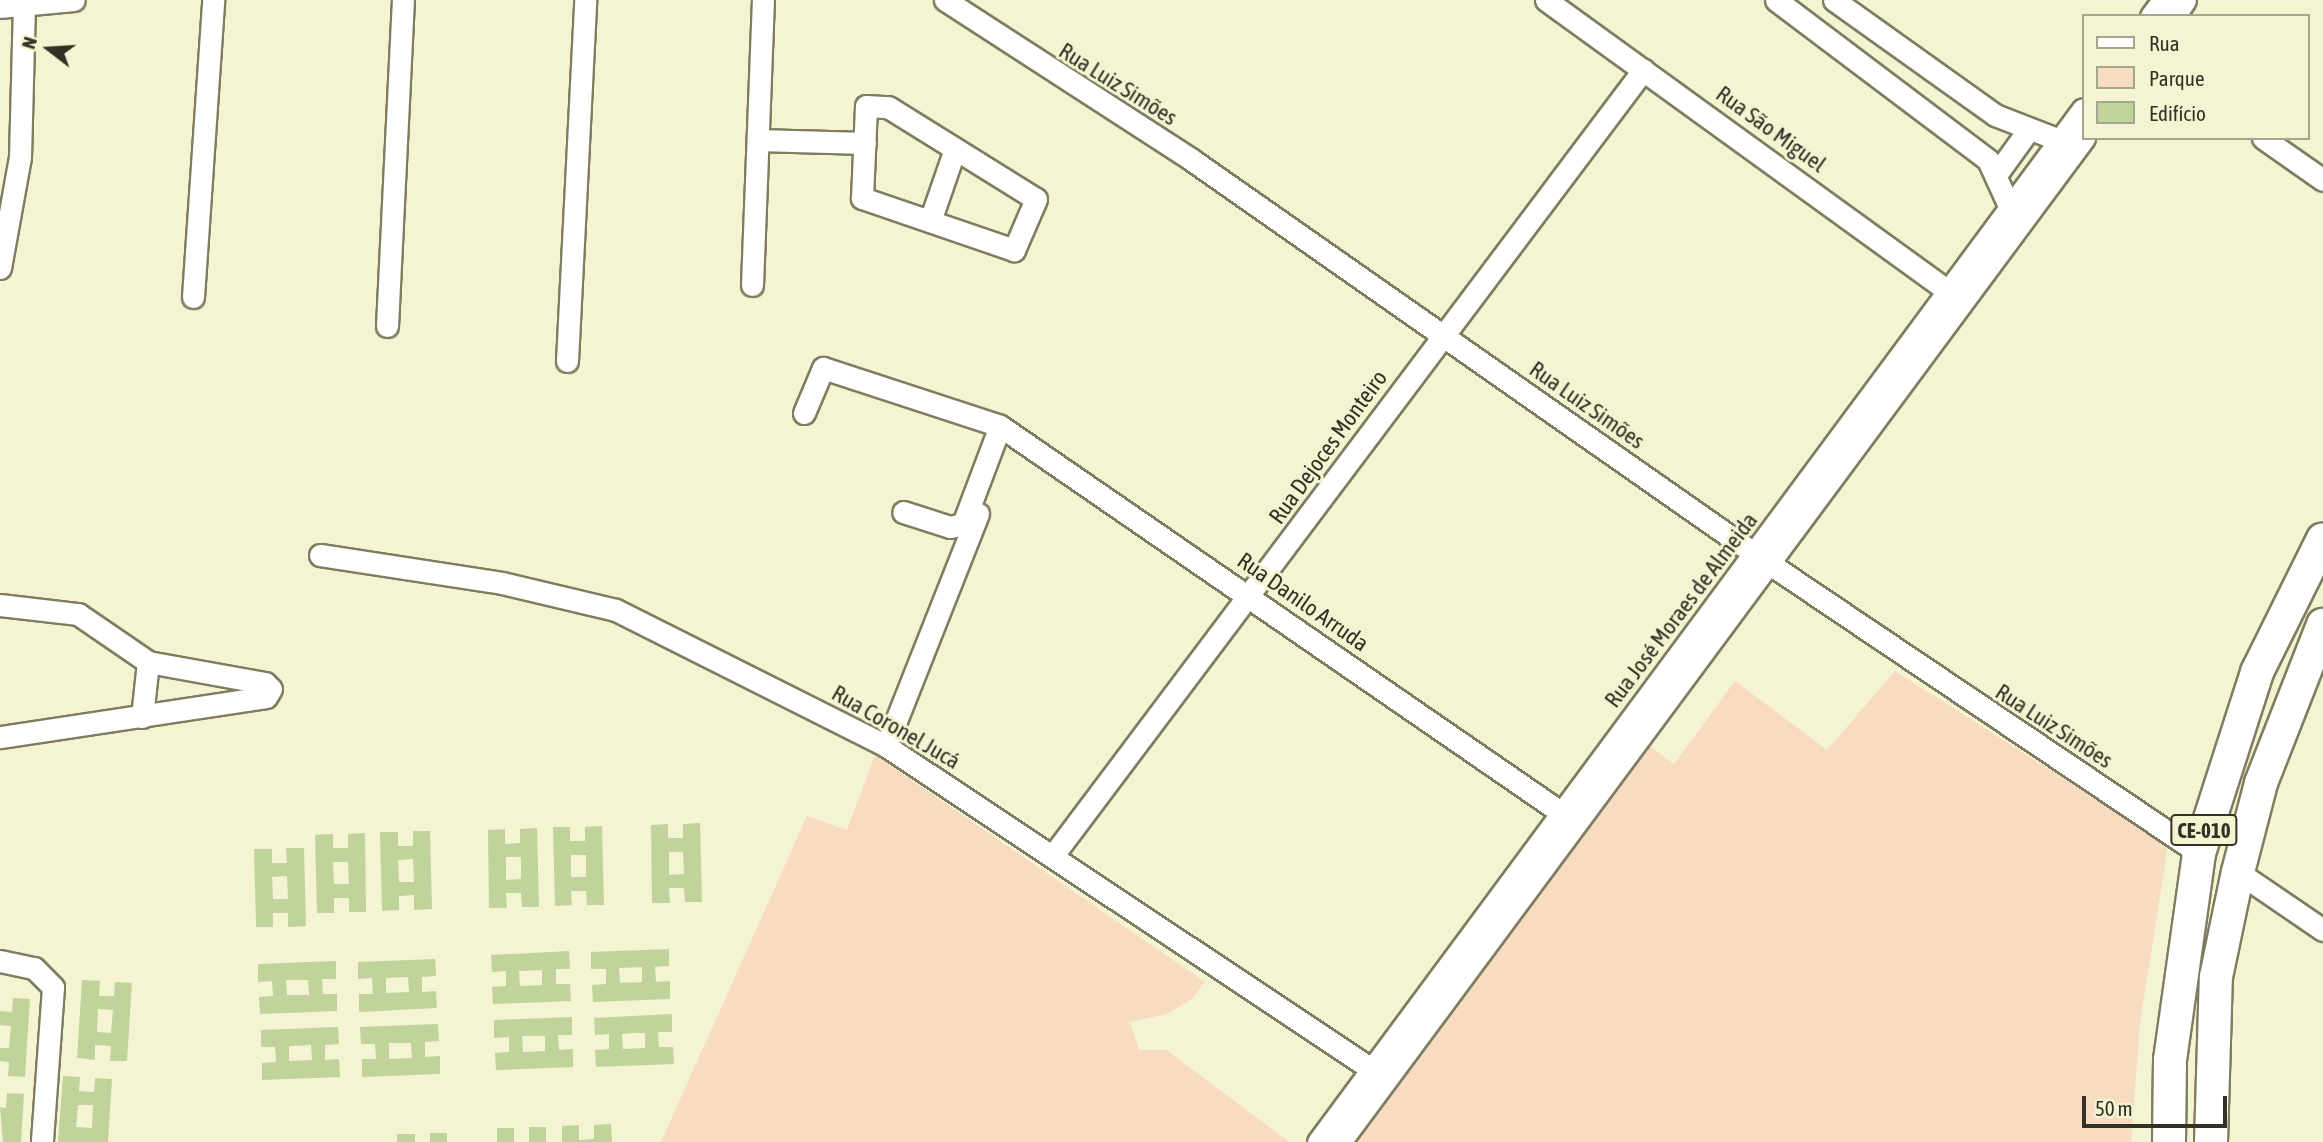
<!DOCTYPE html>
<html>
<head>
<meta charset="utf-8">
<style>
	body { margin:0 }
	#map { position:relative; width:2323px; height:1142px; overflow:hidden; background:#f4f3d2; font-family:"Asap Condensed",sans-serif }
	div>[style] { position:absolute }
	[style*='--x'] { left:calc(var(--x)*1px); top:calc(var(--y)*1px); width:calc(var(--w)*1px); rotate:calc(var(--a)*1deg) }
	.green>* { inset:0; background:#f8dcc2 }
	.building>* { inset:0; background:#bfd39b; transform-origin:0 0 }
	.roads { filter:drop-shadow(2px 0 #7f7d60) drop-shadow(-2px 0 #7f7d60) drop-shadow(0 2px #7f7d60) drop-shadow(0 -2px #7f7d60) }
	.minor>* { height:21px; margin:-10.5px; padding:0 10.5px; transform-origin:10.5px; border-radius:10.5px; background:#fff }
	.highway>* { height:32px; margin:-16px; padding:0 16px; transform-origin:16px; border-radius:16px; background:#fff }
	span { translate:-50% -50%; white-space:nowrap; text-align:center; line-height:1.15; -webkit-text-stroke:6px #f4f3d2; paint-order:stroke }
	.shield-label span { padding:2px 5px; background:#f4f3d2; border:2px solid; border-radius:5px; -webkit-text-stroke-width:0 }
	.shield-label { font-size:21px; color:#323125; font-weight:700 }
	.street-label { font-size:23px; color:#323125 }
	.legend { position:absolute; left:2082px; top:14px; width:228px; height:126px; box-sizing:border-box; background:#f4f3d2; border:2px solid #a6a58d; margin:0; padding:9px 12px; list-style:none; font-size:21px; color:#323125 }
	.legend li { display:flex; align-items:center; gap:14px; height:35px }
	.legend b { width:35px; border:2px solid #a6a58d }
	.north { position:absolute; left:14px; top:14px; width:70px; height:70px; -webkit-text-stroke:5px #f4f3d2; paint-order:stroke; rotate:287deg; font-size:19px; font-weight:700; line-height:28px; text-align:center; color:#323125 }
	.north::after { content:''; display:block; margin:auto; width:24px; height:32px; background:#323125; clip-path:polygon(50% 0,100% 100%,50% 72%,0 100%) }
	.scale { position:absolute; left:2082px; top:1096px; width:145px; height:32px; box-sizing:border-box; border:4px solid #323125; border-top:0; padding-left:9px; font-size:21px; line-height:24px; white-space:nowrap; color:#323125; -webkit-text-stroke:5px #f4f3d2; paint-order:stroke }
</style>
</head>
<body>
<div id="map">
	<div class="green">
		<i style="clip-path:polygon(1895px 671px,2168px 845px,2140px 1023px,2131px 1142px,1346px 1142px,1646px 743px,1674px 764px,1735px 681px,1827px 750px)"></i>
		<i style="clip-path:polygon(875px 755px,1205px 982px,1192px 999px,1167px 1014px,1130px 1022px,1139px 1050px,1166px 1050px,1289px 1142px,661px 1142px,807px 816px,847px 830px)"></i>
	</div>
	<div class="building">
		<i style="clip-path:polygon(evenodd,700px 823px,702px 902px,685px 902px,684px 888px,669px 888px,670px 903px,652px 903px,651px 825px,668px 824px,668px 838px,683px 838px,683px 824px,700px 823px,669px 852px,683px 852px,684px 874px,669px 875px,669px 852px)"></i>
		<i style="clip-path:polygon(evenodd,602px 826px,604px 905px,587px 905px,586px 891px,571px 891px,572px 905px,555px 906px,553px 827px,570px 827px,570px 841px,585px 841px,585px 827px,602px 826px,571px 855px,586px 855px,586px 877px,571px 877px,571px 855px)"></i>
		<i style="clip-path:polygon(evenodd,537px 828px,539px 907px,522px 907px,521px 893px,506px 893px,507px 908px,489px 908px,488px 830px,505px 829px,505px 844px,520px 843px,520px 829px,537px 828px,506px 857px,521px 857px,521px 879px,506px 880px,506px 857px)"></i>
		<i style="clip-path:polygon(evenodd,413px 831px,430px 831px,432px 909px,414px 910px,414px 895px,399px 896px,399px 910px,382px 911px,380px 832px,398px 832px,398px 846px,413px 846px,413px 831px,413px 859px,414px 882px,399px 882px,398px 860px,413px 859px)"></i>
		<i style="clip-path:polygon(evenodd,365px 833px,366px 912px,349px 912px,349px 898px,334px 898px,334px 913px,317px 913px,315px 835px,333px 834px,333px 848px,348px 848px,348px 834px,365px 833px,333px 862px,348px 862px,349px 884px,334px 884px,333px 862px)"></i>
		<i style="clip-path:polygon(evenodd,286px 848px,304px 848px,306px 926px,288px 927px,288px 913px,273px 913px,273px 927px,256px 927px,254px 849px,272px 849px,272px 863px,287px 863px,286px 848px,287px 876px,288px 899px,273px 899px,272px 877px,287px 876px)"></i>
		<i style="clip-path:polygon(evenodd,669px 949px,669px 966px,655px 967px,656px 982px,670px 981px,670px 999px,593px 1002px,592px 985px,606px 984px,606px 969px,591px 969px,591px 952px,669px 949px,642px 967px,642px 982px,620px 983px,619px 968px,642px 967px)"></i>
		<i style="clip-path:polygon(evenodd,569px 951px,570px 969px,556px 969px,556px 984px,570px 984px,571px 1001px,493px 1004px,492px 987px,506px 986px,506px 971px,492px 972px,491px 955px,569px 951px,542px 970px,542px 985px,520px 986px,519px 971px,542px 970px)"></i>
		<i style="clip-path:polygon(evenodd,435px 959px,436px 976px,422px 977px,422px 992px,436px 991px,437px 1008px,359px 1012px,359px 994px,373px 994px,372px 978px,358px 979px,358px 962px,435px 959px,408px 977px,409px 992px,386px 993px,386px 978px,408px 977px)"></i>
		<i style="clip-path:polygon(evenodd,336px 961px,336px 979px,322px 979px,323px 994px,337px 994px,337px 1011px,260px 1014px,259px 997px,273px 996px,272px 981px,258px 982px,258px 964px,336px 961px,286px 980px,308px 980px,309px 995px,287px 995px,286px 980px)"></i>
		<i style="clip-path:polygon(evenodd,82px 980px,100px 981px,99px 996px,114px 996px,115px 982px,132px 983px,127px 1061px,110px 1061px,111px 1046px,95px 1045px,95px 1060px,77px 1058px,82px 980px,98px 1009px,113px 1010px,111px 1033px,97px 1032px,98px 1009px)"></i>
		<i style="clip-path:polygon(13px 998px,30px 999px,25px 1077px,8px 1076px,9px 1062px,0 1061px,0 1048px,9px 1048px,11px 1026px,0 1025px,0 1011px,12px 1012px)"></i>
		<i style="clip-path:polygon(evenodd,672px 1014px,672px 1032px,658px 1032px,659px 1047px,673px 1047px,674px 1064px,596px 1067px,595px 1050px,609px 1049px,609px 1034px,595px 1035px,594px 1018px,672px 1014px,633px 1033px,645px 1033px,645px 1048px,623px 1049px,622px 1034px,633px 1033px)"></i>
		<i style="clip-path:polygon(evenodd,572px 1017px,572px 1035px,558px 1035px,559px 1050px,573px 1049px,573px 1067px,496px 1070px,495px 1053px,509px 1052px,509px 1037px,494px 1038px,494px 1020px,572px 1017px,522px 1036px,545px 1036px,545px 1051px,523px 1052px,522px 1036px)"></i>
		<i style="clip-path:polygon(evenodd,438px 1024px,439px 1041px,425px 1042px,425px 1057px,440px 1056px,440px 1074px,362px 1077px,362px 1059px,376px 1059px,375px 1044px,361px 1044px,360px 1027px,438px 1024px,389px 1043px,411px 1043px,412px 1058px,389px 1059px,389px 1043px)"></i>
		<i style="clip-path:polygon(evenodd,338px 1027px,339px 1044px,325px 1045px,325px 1060px,339px 1059px,340px 1077px,262px 1080px,262px 1063px,276px 1062px,275px 1047px,261px 1047px,261px 1030px,338px 1027px,311px 1045px,312px 1060px,289px 1061px,289px 1046px,311px 1045px)"></i>
		<i style="clip-path:polygon(evenodd,63px 1076px,80px 1077px,79px 1091px,94px 1092px,95px 1078px,112px 1079px,108px 1142px,58px 1142px,63px 1076px,78px 1105px,93px 1105px,92px 1128px,76px 1127px,78px 1105px)"></i>
		<i style="clip-path:polygon(7px 1093px,24px 1094px,21px 1142px,3px 1142px,0 1107px,6px 1108px)"></i>
		<i style="clip-path:polygon(611px 1124px,612px 1142px,562px 1142px,562px 1126px,579px 1125px,579px 1140px,594px 1139px,594px 1125px)"></i>
		<i style="left:529px;top:1127px;width:17px;height:15px"></i>
		<i style="left:497px;top:1128px;width:17px;height:14px"></i>
		<i style="left:430px;top:1133px;width:17px;height:9px"></i>
		<i style="left:397px;top:1134px;width:18px;height:8px"></i>
	</div>
	<div class="roads">
		<div class="minor">
			<i style="--x:945;--y:0;--w:294;--a:32.9"></i>
			<i style="--x:1192;--y:160;--w:687;--a:34.99"></i>
			<i style="--x:1755;--y:554;--w:535;--a:33.96"></i>
			<i style="--x:1546;--y:0;--w:510;--a:35.9"></i>
			<i style="--x:1776;--y:0;--w:266;--a:37"></i>
			<i style="--x:1988;--y:160;--w:53;--a:65.4"></i>
			<i style="--x:1834;--y:0;--w:198;--a:35.5"></i>
			<i style="--x:1995;--y:115;--w:83;--a:21.3"></i>
			<i style="--x:0;--y:7;--w:74;--a:-5.4"></i>
			<i style="--x:2151;--y:16;--w:20;--a:-53"></i>
			<i style="--x:2174;--y:16;--w:19;--a:-55"></i>
			<i style="--x:866;--y:106;--w:22;--a:3"></i>
			<i style="--x:888;--y:107;--w:174;--a:31.9"></i>
			<i style="--x:1036;--y:199;--w:56;--a:113.3"></i>
			<i style="--x:1014;--y:250;--w:161;--a:-161.1"></i>
			<i style="--x:862;--y:198;--w:92;--a:-87.5"></i>
			<i style="--x:2263;--y:138;--w:73;--a:35"></i>
			<i style="--x:758;--y:140;--w:107;--a:1.6"></i>
			<i style="--x:1998;--y:172;--w:53;--a:-54.2"></i>
			<i style="--x:930;--y:221;--w:76;--a:-70.9"></i>
			<i style="--x:0;--y:268;--w:113;--a:-79.8"></i>
			<i style="--x:20;--y:157;--w:157;--a:-88.5"></i>
			<i style="--x:752;--y:285;--w:285;--a:-87.8"></i>
			<i style="--x:193;--y:297;--w:298;--a:-86.1"></i>
			<i style="--x:387;--y:326;--w:326;--a:-87.2"></i>
			<i style="--x:567;--y:361;--w:361;--a:-87.1"></i>
			<i style="--x:804;--y:413;--w:49;--a:-67.1"></i>
			<i style="--x:823;--y:368;--w:186;--a:18.1"></i>
			<i style="--x:1000;--y:426;--w:105;--a:110.7"></i>
			<i style="--x:963;--y:524;--w:13;--a:167"></i>
			<i style="--x:950;--y:527;--w:49;--a:-162.3"></i>
			<i style="--x:1000;--y:426;--w:698;--a:34.56"></i>
			<i style="--x:320;--y:555;--w:184;--a:8.7"></i>
			<i style="--x:502;--y:583;--w:117;--a:13.3"></i>
			<i style="--x:616;--y:610;--w:302;--a:26.7"></i>
			<i style="--x:886;--y:746;--w:596;--a:33.64"></i>
			<i style="--x:0;--y:605;--w:79;--a:6.6"></i>
			<i style="--x:78;--y:614;--w:85;--a:34.4"></i>
			<i style="--x:148;--y:662;--w:119;--a:10.2"></i>
			<i style="--x:265;--y:683;--w:8;--a:45"></i>
			<i style="--x:271;--y:689;--w:9;--a:122"></i>
			<i style="--x:266;--y:697;--w:269;--a:171.4"></i>
			<i style="--x:142;--y:717;--w:55;--a:-83.8"></i>
			<i style="--x:886;--y:746;--w:250;--a:-68.4"></i>
			<i style="--x:1054;--y:854;--w:981;--a:-53.08"></i>
			<i style="--x:2238;--y:872;--w:103;--a:34.3"></i>
			<i style="--x:0;--y:961;--w:35;--a:12"></i>
			<i style="--x:34;--y:968;--w:27;--a:45"></i>
			<i style="--x:53;--y:987;--w:155;--a:94.1"></i>
			<i style="--x:1318;--y:1142;--w:1285;--a:-53.48"></i>
			<i style="--x:1340;--y:1142;--w:1250;--a:-53.46"></i>
		</div>
		<div class="highway">
			<i style="--x:2169;--y:1142;--w:82;--a:-89.3"></i>
			<i style="--x:2170;--y:1060;--w:209;--a:-82"></i>
			<i style="--x:2199;--y:853;--w:190;--a:-72.2"></i>
			<i style="--x:2257;--y:672;--w:148;--a:-63.6"></i>
			<i style="--x:2211;--y:1142;--w:165;--a:-88.3"></i>
			<i style="--x:2216;--y:977;--w:107;--a:-78.2"></i>
			<i style="--x:2238;--y:872;--w:92;--a:-75.5"></i>
			<i style="--x:2261;--y:783;--w:170;--a:-68.6"></i>
		</div>
	</div>
	<div class="shield-label">
		<span style="left:2204px;top:830px">CE-010</span>
	</div>
	<div class="street-label">
		<span style="left:1118px;top:84px;rotate:32deg">Rua Luiz Simões</span>
		<span style="left:1771px;top:129px;rotate:36deg">Rua São Miguel</span>
		<span style="left:1587px;top:405px;rotate:35deg">Rua Luiz Simões</span>
		<span style="left:1328px;top:447px;rotate:-54deg">Rua Dejoces Monteiro</span>
		<span style="left:1303px;top:602px;rotate:35deg">Rua Danilo Arruda</span>
		<span style="left:1681px;top:610px;rotate:-53deg">Rua José Moraes de Almeida</span>
		<span style="left:2054px;top:726px;rotate:33deg">Rua Luiz Simões</span>
		<span style="left:896px;top:727px;rotate:30deg">Rua Coronel Jucá</span>
	</div>
	<ul class="legend">
	<li><b style="height:9px;background:#fff"></b>Rua</li>
	<li><b style="height:19px;background:#f8dcc2"></b>Parque</li>
	<li><b style="height:19px;background:#bfd39b"></b>Edifício</li>
	</ul>
	<div class="north">N</div>
	<div class="scale">50 m</div>
</div>
</body>
</html>
